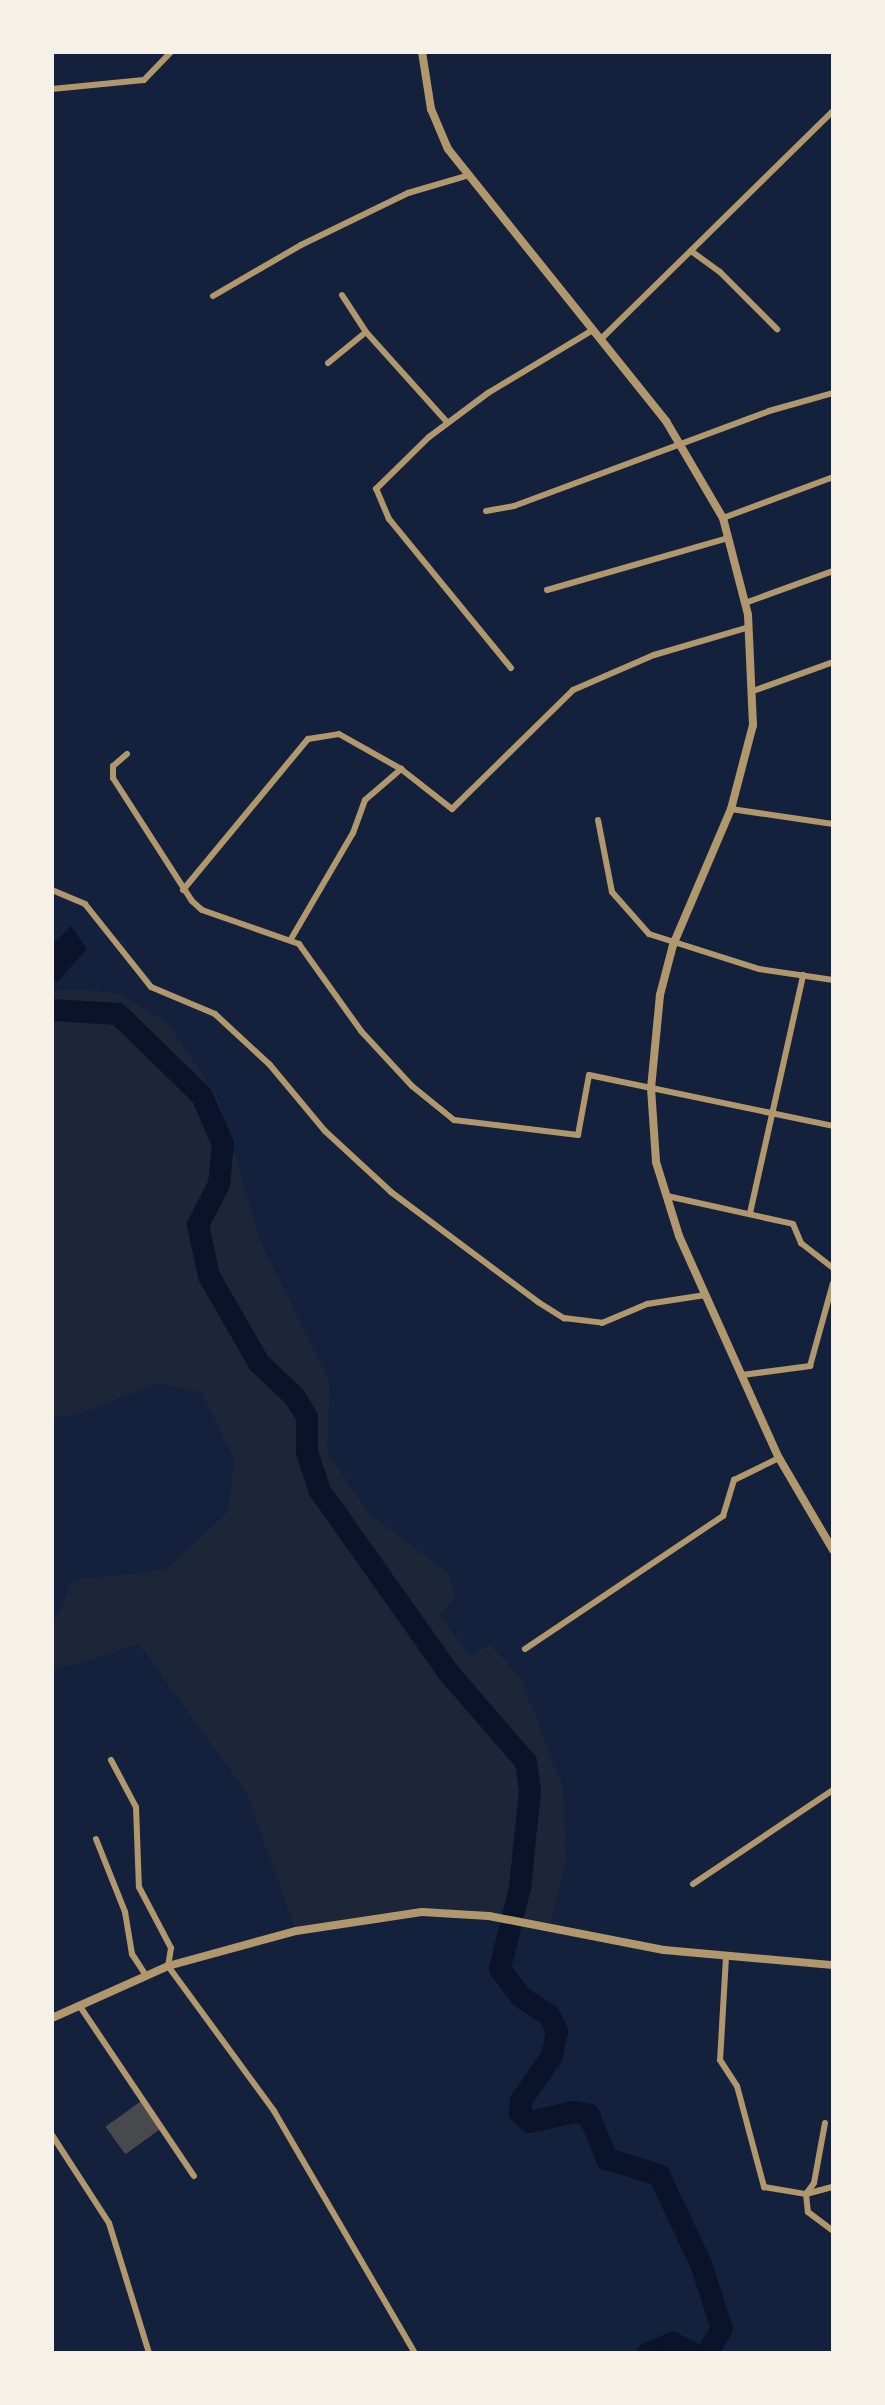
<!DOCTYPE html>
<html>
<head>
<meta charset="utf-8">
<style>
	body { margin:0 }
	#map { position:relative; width:885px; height:2405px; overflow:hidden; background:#14213d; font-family:"Crimson Pro",serif }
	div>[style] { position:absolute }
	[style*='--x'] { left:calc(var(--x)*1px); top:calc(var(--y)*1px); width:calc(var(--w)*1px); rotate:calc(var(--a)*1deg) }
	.green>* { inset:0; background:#1d2539 }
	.water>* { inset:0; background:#0b132b }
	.river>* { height:22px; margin:-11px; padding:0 11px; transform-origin:11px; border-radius:11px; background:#0b132b }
	.building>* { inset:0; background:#48494c; transform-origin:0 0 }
	.minor>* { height:6px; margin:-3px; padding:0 3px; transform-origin:3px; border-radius:3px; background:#b1986c }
	.tertiary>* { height:8px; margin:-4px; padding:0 4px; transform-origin:4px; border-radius:4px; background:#b1986c }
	span { translate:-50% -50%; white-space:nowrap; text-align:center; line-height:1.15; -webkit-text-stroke:6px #f6f1e7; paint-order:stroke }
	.frame { position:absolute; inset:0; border:54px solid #f6f1e7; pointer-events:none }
</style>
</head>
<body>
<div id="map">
	<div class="green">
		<i style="clip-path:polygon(78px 989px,118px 994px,167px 1022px,219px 1100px,260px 1241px,330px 1382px,327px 1452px,369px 1514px,449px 1574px,455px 1597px,440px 1615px,469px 1655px,490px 1645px,520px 1677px,562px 1784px,566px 1862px,549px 1929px,489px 1916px,422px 1912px,296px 1931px,246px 1792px,139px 1644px,52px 1671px,52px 1628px,73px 1580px,165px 1570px,228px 1512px,234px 1459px,201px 1392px,156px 1383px,91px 1410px,52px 1419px,52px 991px)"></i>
	</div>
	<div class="water">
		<i style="clip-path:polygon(71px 926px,87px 949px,58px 981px,52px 981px,52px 945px)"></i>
	</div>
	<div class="river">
		<i style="--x:52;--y:1010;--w:66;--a:3.5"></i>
		<i style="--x:118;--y:1014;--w:117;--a:44.3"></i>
		<i style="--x:202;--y:1096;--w:52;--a:66.4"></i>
		<i style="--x:223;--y:1144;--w:40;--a:95.7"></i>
		<i style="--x:219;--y:1184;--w:46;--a:117.1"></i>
		<i style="--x:198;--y:1225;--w:52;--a:77.8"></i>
		<i style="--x:209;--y:1276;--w:100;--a:60.1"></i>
		<i style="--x:259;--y:1363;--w:48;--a:43.3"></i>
		<i style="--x:294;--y:1396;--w:25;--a:58"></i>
		<i style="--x:307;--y:1417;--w:35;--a:90"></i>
		<i style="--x:307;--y:1452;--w:41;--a:71.6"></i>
		<i style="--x:320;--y:1491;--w:222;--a:54.7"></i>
		<i style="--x:448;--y:1672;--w:119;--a:49.1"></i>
		<i style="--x:526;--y:1762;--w:29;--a:82"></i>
		<i style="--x:530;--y:1791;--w:97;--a:95.9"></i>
		<i style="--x:520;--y:1887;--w:84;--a:103.7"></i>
		<i style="--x:500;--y:1969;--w:35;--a:53"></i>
		<i style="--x:521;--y:1997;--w:33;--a:33"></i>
		<i style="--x:549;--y:2015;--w:18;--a:63"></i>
		<i style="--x:557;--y:2031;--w:25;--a:101"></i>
		<i style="--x:552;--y:2056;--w:55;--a:124.6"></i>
		<i style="--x:521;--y:2101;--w:12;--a:95"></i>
		<i style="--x:520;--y:2113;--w:13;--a:42"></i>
		<i style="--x:530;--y:2122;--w:45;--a:-12.8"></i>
		<i style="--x:574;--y:2112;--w:15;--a:11"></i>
		<i style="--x:589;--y:2115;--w:48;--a:67.8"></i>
		<i style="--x:607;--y:2159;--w:54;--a:17.1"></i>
		<i style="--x:659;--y:2175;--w:98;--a:64.7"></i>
		<i style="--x:701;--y:2264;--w:68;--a:72.1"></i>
		<i style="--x:722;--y:2329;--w:28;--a:122"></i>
		<i style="--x:648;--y:2353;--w:27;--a:-22"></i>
		<i style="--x:673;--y:2343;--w:22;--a:27"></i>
	</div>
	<div class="building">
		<i style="left:141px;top:2101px;width:34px;height:44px;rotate:54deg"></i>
	</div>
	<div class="minor">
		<i style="--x:52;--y:89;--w:92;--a:-5.6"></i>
		<i style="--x:144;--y:80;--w:39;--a:-46"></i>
		<i style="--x:691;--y:251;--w:36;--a:36"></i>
		<i style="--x:720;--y:272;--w:81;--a:45"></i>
		<i style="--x:213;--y:296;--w:102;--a:-30.1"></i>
		<i style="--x:301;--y:245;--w:119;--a:-25.9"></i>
		<i style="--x:408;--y:193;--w:60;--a:-16.3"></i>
		<i style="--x:366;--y:332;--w:122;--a:48"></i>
		<i style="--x:601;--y:339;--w:325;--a:-44.5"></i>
		<i style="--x:328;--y:363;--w:49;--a:-39.2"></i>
		<i style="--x:366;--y:332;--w:44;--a:-123"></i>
		<i style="--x:486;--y:511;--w:28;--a:-10"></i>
		<i style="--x:514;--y:506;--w:272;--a:-20.4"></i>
		<i style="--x:769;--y:411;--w:66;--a:-15.7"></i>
		<i style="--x:723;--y:518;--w:117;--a:-20.4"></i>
		<i style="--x:547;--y:590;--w:188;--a:-16"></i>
		<i style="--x:745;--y:603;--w:94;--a:-20"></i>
		<i style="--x:511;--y:668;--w:193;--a:-129.3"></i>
		<i style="--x:389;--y:519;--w:33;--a:-113"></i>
		<i style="--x:376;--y:489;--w:74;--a:-44.5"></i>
		<i style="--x:429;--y:437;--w:74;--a:-36.7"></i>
		<i style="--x:488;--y:393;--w:122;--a:-31"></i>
		<i style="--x:753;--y:691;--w:85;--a:-19.9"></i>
		<i style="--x:127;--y:754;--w:18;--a:139"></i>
		<i style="--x:113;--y:766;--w:12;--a:90"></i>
		<i style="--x:113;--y:778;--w:146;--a:57.3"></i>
		<i style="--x:192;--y:901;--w:13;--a:42"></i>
		<i style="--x:202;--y:910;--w:103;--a:19.3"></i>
		<i style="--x:299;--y:944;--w:107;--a:54.5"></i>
		<i style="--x:361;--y:1031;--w:75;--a:47.2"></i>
		<i style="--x:412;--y:1086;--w:54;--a:39"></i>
		<i style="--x:454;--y:1120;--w:125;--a:6.9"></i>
		<i style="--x:578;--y:1135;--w:61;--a:-79.6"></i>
		<i style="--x:589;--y:1075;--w:249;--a:11.8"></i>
		<i style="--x:731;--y:809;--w:103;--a:8.4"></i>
		<i style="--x:598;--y:820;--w:73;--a:79"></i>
		<i style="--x:612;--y:892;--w:56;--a:48.6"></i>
		<i style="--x:649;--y:934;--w:115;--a:17.7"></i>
		<i style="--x:759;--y:969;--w:75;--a:8.5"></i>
		<i style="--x:52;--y:890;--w:36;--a:23"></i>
		<i style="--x:85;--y:904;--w:106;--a:51.5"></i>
		<i style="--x:151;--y:987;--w:69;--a:22.9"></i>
		<i style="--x:215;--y:1014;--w:75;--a:42.8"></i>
		<i style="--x:270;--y:1065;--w:86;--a:50.2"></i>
		<i style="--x:325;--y:1131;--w:90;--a:42.7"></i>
		<i style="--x:391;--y:1192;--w:184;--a:36.8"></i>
		<i style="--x:538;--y:1302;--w:31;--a:32"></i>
		<i style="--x:564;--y:1318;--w:38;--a:7"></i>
		<i style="--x:602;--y:1323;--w:49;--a:-22.9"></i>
		<i style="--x:647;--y:1304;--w:59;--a:-8.8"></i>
		<i style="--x:183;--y:890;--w:196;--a:-50.4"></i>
		<i style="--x:308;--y:739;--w:31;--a:-9"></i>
		<i style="--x:339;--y:734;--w:71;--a:29.4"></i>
		<i style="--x:401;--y:769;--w:65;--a:38.1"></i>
		<i style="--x:452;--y:809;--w:170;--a:-44.5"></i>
		<i style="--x:573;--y:690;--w:88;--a:-23.4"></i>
		<i style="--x:654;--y:655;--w:99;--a:-16.4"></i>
		<i style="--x:291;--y:939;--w:123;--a:-59.7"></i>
		<i style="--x:353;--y:833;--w:35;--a:-70"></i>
		<i style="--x:365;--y:800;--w:48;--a:-40.7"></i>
		<i style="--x:667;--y:1196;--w:129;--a:12.5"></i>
		<i style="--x:793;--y:1224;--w:21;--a:67"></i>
		<i style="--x:801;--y:1243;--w:41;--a:38"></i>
		<i style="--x:750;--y:1213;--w:244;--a:-77.4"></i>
		<i style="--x:742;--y:1375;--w:69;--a:-7.5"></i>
		<i style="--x:810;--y:1366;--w:86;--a:-74.5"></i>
		<i style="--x:525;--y:1649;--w:239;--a:-33.9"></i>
		<i style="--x:723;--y:1516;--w:38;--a:-73"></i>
		<i style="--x:734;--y:1480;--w:50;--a:-26.1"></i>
		<i style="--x:111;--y:1760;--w:53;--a:62"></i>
		<i style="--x:136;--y:1807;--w:80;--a:87.9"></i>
		<i style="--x:139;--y:1887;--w:69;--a:62.3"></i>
		<i style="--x:171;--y:1948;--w:18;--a:99"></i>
		<i style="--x:168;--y:1966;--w:180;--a:53.8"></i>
		<i style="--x:274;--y:2111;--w:280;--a:59.8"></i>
		<i style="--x:96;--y:1839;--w:79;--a:68.3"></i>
		<i style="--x:125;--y:1912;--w:43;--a:80.5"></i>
		<i style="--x:132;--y:1954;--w:24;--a:57"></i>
		<i style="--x:693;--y:1884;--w:169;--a:-33.9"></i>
		<i style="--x:726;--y:1957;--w:103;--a:93.3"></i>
		<i style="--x:720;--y:2060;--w:31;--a:57"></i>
		<i style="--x:737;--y:2086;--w:105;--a:75"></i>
		<i style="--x:764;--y:2187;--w:43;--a:9.5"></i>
		<i style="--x:806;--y:2194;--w:28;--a:-15"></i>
		<i style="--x:79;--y:2005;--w:206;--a:56.1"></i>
		<i style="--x:825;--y:2123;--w:61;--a:100.4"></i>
		<i style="--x:814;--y:2183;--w:14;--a:126"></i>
		<i style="--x:806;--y:2194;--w:18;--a:84"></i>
		<i style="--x:808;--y:2212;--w:31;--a:37"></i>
		<i style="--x:52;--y:2135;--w:105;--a:57.1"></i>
		<i style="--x:109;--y:2223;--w:136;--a:72.9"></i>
	</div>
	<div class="tertiary">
		<i style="--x:422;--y:52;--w:58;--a:81"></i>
		<i style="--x:431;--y:109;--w:43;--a:67"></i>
		<i style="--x:448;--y:149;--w:349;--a:51.3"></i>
		<i style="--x:666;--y:421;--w:113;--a:59.6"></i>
		<i style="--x:723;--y:518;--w:100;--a:75.5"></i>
		<i style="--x:748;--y:615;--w:110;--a:87.4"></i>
		<i style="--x:753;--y:725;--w:87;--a:104.7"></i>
		<i style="--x:731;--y:809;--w:148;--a:113.1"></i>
		<i style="--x:673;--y:945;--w:52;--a:104.6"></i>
		<i style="--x:660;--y:995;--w:93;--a:95.5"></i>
		<i style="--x:651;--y:1088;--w:74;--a:86.1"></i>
		<i style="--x:656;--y:1162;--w:77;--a:72.7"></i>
		<i style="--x:679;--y:1236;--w:243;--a:65.8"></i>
		<i style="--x:779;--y:1458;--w:107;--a:59.6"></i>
		<i style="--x:52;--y:2018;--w:127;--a:-24.1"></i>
		<i style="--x:168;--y:1966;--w:133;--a:-15.3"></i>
		<i style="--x:296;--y:1931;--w:127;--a:-8.6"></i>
		<i style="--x:422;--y:1912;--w:67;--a:3.4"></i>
		<i style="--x:489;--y:1916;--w:178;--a:11"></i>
		<i style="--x:664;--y:1950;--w:170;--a:5.1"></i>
	</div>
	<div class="frame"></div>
</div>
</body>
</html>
